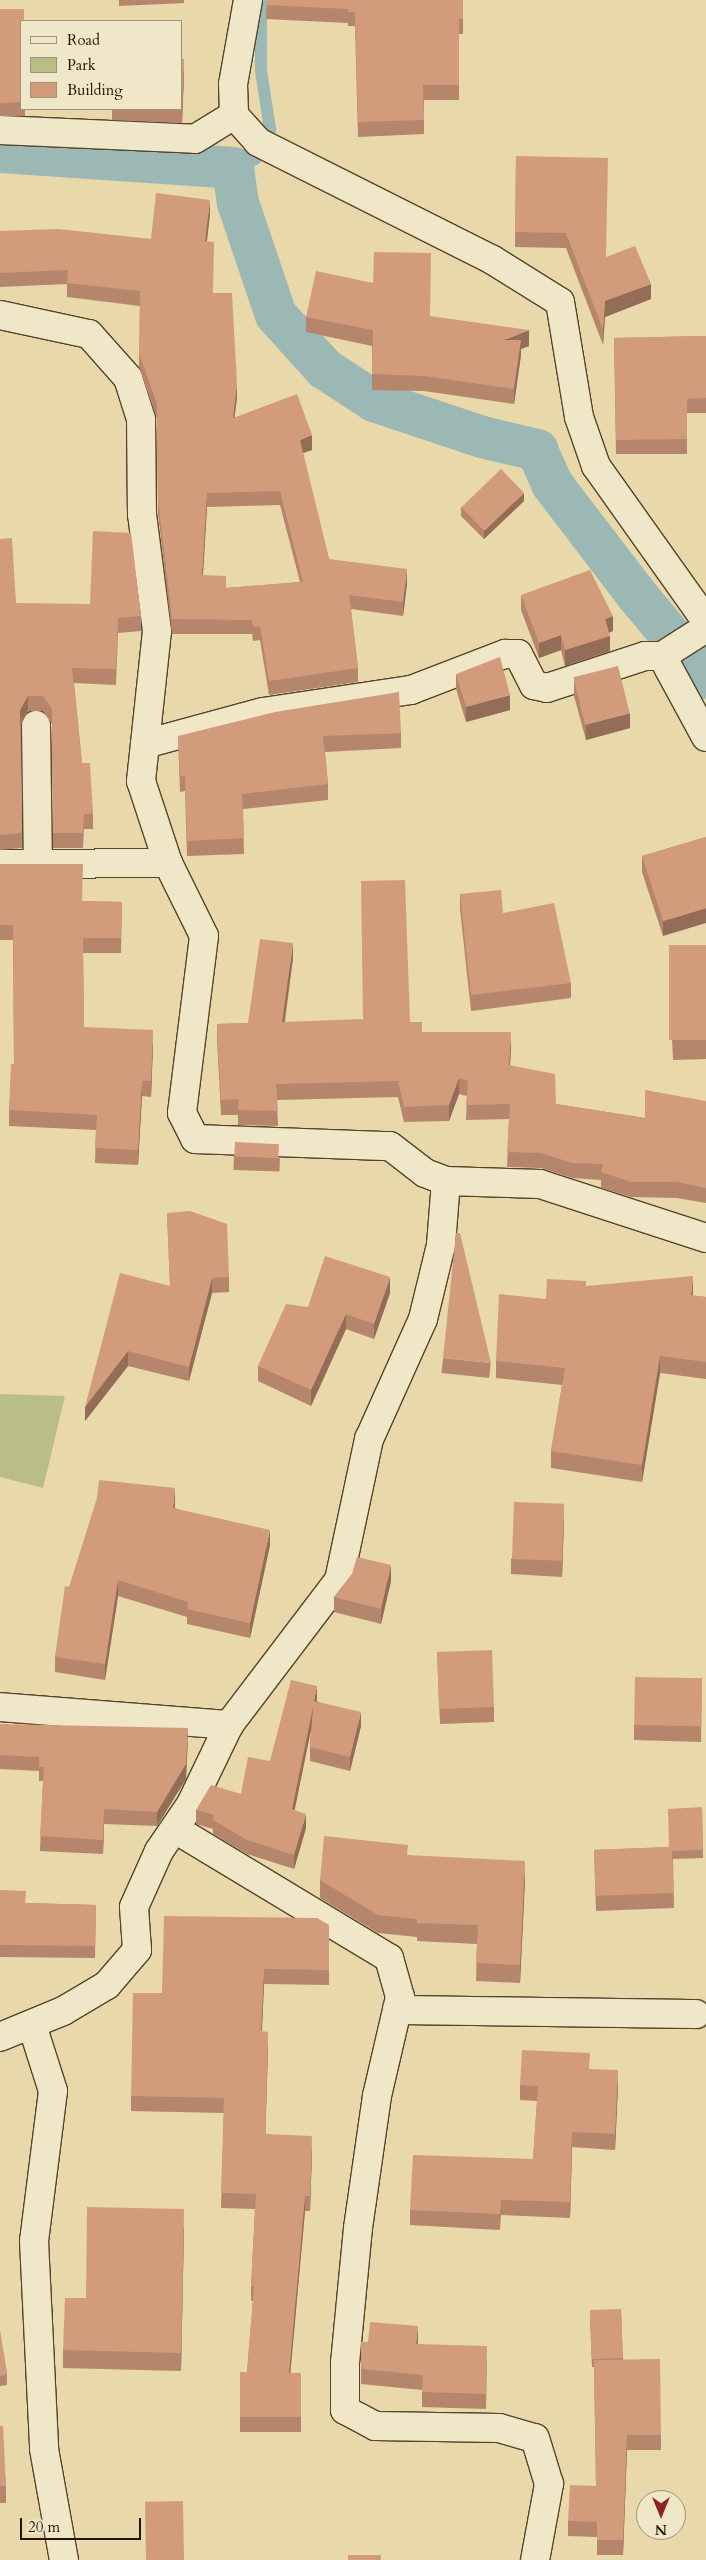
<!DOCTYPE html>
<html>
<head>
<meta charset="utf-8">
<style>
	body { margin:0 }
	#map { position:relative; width:706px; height:2560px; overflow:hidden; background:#e8d8aa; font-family:Cardo,serif }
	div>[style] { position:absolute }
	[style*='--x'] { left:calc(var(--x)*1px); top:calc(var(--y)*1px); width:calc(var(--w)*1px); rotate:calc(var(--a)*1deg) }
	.green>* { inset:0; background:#b9be86 }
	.stream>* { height:12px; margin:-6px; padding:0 6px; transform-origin:6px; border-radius:6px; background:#9bb8b4 }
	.canal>* { height:42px; margin:-21px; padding:0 21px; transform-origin:21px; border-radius:21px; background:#9bb8b4 }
	.roads { filter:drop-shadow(1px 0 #54442a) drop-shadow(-1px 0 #54442a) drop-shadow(0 1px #54442a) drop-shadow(0 -1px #54442a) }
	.minor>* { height:28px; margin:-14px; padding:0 14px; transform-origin:14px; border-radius:14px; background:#f0e6c8 }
	.wall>* { inset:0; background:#b5866b; transform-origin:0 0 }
	.shaded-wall>* { inset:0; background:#936d57 }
	.building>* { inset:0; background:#d29c7c; transform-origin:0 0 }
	span { translate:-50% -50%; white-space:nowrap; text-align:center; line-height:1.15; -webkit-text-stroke:4.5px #f0e6c8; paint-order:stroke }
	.legend { position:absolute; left:20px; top:20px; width:162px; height:90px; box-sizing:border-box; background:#f0e6c8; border:1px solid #9e9278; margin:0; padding:6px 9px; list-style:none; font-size:15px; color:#231300 }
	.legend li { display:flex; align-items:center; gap:10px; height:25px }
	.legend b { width:25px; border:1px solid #9e9278 }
	.north { position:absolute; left:636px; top:2490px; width:50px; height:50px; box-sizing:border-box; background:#f0e6c8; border:1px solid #9e9278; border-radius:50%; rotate:180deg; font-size:14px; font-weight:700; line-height:20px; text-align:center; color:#231300 }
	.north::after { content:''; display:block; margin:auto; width:18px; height:22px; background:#8f2418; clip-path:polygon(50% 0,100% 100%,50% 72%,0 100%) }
	.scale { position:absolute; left:20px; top:2518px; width:121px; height:22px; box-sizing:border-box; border:2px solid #231300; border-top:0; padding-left:6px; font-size:15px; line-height:18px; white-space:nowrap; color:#231300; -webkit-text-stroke:4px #f0e6c8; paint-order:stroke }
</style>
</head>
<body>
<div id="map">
	<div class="green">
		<i style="clip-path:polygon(0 1394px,65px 1396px,43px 1488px,0 1477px)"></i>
	</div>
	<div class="stream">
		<i style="--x:233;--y:168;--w:24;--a:-22"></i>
		<i style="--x:255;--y:159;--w:34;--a:-63"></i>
		<i style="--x:270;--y:129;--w:59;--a:-98.8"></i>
		<i style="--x:261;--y:71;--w:71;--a:-90"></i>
	</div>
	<div class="canal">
		<i style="--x:0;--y:152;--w:234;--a:3.9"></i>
		<i style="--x:233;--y:168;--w:35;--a:82"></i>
		<i style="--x:238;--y:203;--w:118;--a:71.3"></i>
		<i style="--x:276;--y:315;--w:73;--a:47.8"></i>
		<i style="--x:325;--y:369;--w:59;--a:33.1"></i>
		<i style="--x:374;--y:401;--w:114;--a:18.4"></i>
		<i style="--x:482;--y:437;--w:57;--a:13.3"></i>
		<i style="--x:537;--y:450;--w:37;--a:66"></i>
		<i style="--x:552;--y:484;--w:138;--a:52.6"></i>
		<i style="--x:636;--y:594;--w:109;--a:50.2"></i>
	</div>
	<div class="roads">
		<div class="minor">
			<i style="--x:248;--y:0;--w:85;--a:100.1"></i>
			<i style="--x:233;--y:84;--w:31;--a:88"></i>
			<i style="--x:234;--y:115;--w:36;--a:48"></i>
			<i style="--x:258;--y:142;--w:261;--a:26.7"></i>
			<i style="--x:491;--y:259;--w:81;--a:31.9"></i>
			<i style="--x:560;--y:302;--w:117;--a:80.6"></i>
			<i style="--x:579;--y:417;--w:52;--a:70.9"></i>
			<i style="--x:596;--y:466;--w:178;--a:54.6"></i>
			<i style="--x:699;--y:611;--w:9;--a:36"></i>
			<i style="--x:0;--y:130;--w:195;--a:2.6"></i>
			<i style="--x:195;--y:139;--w:46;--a:-31.6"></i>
			<i style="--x:0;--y:315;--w:91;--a:12.1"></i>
			<i style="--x:89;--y:334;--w:59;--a:48.4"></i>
			<i style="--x:128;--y:378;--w:43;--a:72.4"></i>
			<i style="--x:141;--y:419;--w:95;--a:89.4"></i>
			<i style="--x:142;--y:514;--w:118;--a:82.7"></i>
			<i style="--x:157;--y:631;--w:151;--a:96.1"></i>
			<i style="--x:141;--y:781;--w:86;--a:71.8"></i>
			<i style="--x:168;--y:863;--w:81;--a:63.7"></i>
			<i style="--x:204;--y:936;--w:178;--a:97.1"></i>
			<i style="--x:182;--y:1113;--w:29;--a:63"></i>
			<i style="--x:195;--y:1139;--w:195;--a:2.1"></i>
			<i style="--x:390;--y:1146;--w:44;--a:37.6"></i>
			<i style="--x:425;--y:1173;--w:22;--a:21"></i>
			<i style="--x:446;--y:1181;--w:64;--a:94.5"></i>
			<i style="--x:441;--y:1245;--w:76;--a:103.7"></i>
			<i style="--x:423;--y:1319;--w:132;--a:114.2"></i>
			<i style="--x:369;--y:1439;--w:144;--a:102"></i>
			<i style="--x:339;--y:1580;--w:182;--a:127.2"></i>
			<i style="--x:229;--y:1725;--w:88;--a:115.7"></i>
			<i style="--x:191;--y:1804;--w:57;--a:124.2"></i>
			<i style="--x:159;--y:1851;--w:61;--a:114.1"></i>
			<i style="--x:134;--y:1907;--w:43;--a:86"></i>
			<i style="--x:137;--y:1950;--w:46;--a:130.6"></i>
			<i style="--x:107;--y:1985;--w:51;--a:149.4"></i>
			<i style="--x:63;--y:2011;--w:68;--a:157.6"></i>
			<i style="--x:706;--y:628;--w:52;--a:147.5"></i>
			<i style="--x:662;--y:656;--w:92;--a:61.5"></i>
			<i style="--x:36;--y:725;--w:139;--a:89.2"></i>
			<i style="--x:145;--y:744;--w:122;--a:-15.2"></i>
			<i style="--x:263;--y:712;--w:150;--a:-8.5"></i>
			<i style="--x:411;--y:690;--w:101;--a:-21"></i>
			<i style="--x:505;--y:654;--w:13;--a:0"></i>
			<i style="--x:518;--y:654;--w:35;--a:63"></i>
			<i style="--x:534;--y:685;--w:13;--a:13"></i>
			<i style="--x:547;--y:688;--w:103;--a:-18.1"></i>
			<i style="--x:645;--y:656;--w:17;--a:0"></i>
			<i style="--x:0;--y:864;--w:168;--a:-0.3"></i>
			<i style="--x:446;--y:1181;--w:94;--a:1.8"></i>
			<i style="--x:540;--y:1184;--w:175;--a:18"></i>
			<i style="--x:0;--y:1707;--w:230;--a:4.5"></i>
			<i style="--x:175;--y:1829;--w:250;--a:31.1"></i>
			<i style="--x:389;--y:1958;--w:41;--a:74.2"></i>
			<i style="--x:400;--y:1997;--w:102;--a:103.1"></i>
			<i style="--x:377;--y:2096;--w:133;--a:98.2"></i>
			<i style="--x:358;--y:2228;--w:136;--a:95.5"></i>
			<i style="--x:345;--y:2363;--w:47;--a:90"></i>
			<i style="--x:345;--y:2410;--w:34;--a:28"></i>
			<i style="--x:375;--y:2426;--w:124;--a:0.9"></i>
			<i style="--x:499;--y:2428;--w:37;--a:16"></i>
			<i style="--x:535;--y:2438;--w:48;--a:73.1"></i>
			<i style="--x:549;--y:2484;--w:77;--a:100.4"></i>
			<i style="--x:397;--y:2010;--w:299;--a:0.8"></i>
			<i style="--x:32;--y:2025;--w:69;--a:72.3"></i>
			<i style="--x:53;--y:2091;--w:151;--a:97.2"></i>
			<i style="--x:34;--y:2241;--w:208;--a:87.2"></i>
			<i style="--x:44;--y:2449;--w:113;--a:79.8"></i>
		</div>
	</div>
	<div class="wall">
		<i style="clip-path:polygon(119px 0,184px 0,184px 3px,119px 6px)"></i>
		<i style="clip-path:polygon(267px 0,463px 0,463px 34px,459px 34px,459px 100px,424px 100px,424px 134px,358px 137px,355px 26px,348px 26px,348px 23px,266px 19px)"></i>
		<i style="clip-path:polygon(0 9px,21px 21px,21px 109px,25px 109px,25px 116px,0 116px)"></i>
		<i style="clip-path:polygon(181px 59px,184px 74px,182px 123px,112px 120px,112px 109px,181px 109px)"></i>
		<i style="clip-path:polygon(516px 156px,606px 257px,651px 299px,605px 317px,603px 345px,566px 248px,515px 247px)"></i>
		<i style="clip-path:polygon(evenodd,210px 214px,207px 241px,213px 293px,237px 397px,234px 417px,312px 450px,303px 453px,329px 559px,407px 584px,403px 616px,351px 609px,358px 668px,358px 682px,269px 695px,260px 640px,253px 641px,252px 634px,172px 634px,158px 513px,157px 419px,139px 367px,140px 306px,67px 297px,67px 284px,0 287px,0 231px,151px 239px,210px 214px,280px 505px,300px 582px,226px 588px,203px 575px,207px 507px,280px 505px)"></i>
		<i style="clip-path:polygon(430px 316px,529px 346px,521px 349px,521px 355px,514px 404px,424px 391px,372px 390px,372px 346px,306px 332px,306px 317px)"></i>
		<i style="clip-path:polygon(706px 336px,706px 413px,687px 413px,687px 454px,616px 454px,614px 338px)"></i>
		<i style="clip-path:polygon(524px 501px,484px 539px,461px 516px,461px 507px)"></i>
		<i style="clip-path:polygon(0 539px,16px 603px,141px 616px,141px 631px,118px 633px,116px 685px,74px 683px,82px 763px,93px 814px,93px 829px,84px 829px,83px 848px,53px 848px,52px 724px,43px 711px,28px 711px,21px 725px,22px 848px,0 850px)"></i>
		<i style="clip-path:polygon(521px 595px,613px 631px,609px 633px,610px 651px,565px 666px,561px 650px,539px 658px,521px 610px)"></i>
		<i style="clip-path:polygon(456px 674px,510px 710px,466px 722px,456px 689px)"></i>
		<i style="clip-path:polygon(574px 680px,630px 728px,586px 740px,574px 696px)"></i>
		<i style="clip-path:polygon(401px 733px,401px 748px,325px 752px,328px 784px,328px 800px,243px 809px,244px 854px,187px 856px,185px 791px,180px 792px,178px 736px)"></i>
		<i style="clip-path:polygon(706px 837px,663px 936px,642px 872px,642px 856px)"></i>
		<i style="clip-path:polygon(0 864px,82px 901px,122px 902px,121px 953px,83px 953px,84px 1027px,153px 1045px,151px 1097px,142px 1096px,138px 1165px,95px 1163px,96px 1130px,9px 1126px,9px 1110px,14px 1064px,13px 940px,0 940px)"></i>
		<i style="clip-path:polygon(460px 894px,503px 913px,571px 983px,571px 998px,471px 1011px,460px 909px)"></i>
		<i style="clip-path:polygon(706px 945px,706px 1059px,673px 1060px,669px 967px,669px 947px)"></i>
		<i style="clip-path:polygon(293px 958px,285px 1022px,410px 1022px,422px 1032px,511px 1047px,510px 1066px,556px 1104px,645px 1118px,706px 1101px,706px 1203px,677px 1198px,631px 1197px,601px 1188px,601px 1180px,572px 1178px,541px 1168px,507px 1167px,509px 1119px,466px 1120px,467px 1096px,459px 1094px,449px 1121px,404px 1122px,398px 1097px,277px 1100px,278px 1126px,238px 1125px,238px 1115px,221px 1115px,217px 1039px,217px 1024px,248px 1023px)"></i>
		<i style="left:234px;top:1156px;width:46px;height:14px;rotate:2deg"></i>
		<i style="clip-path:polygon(167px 1213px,229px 1277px,229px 1292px,212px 1293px,189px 1381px,128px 1366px,85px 1421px,85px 1407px,170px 1285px)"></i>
		<i style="clip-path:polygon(586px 1286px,706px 1297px,706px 1379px,660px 1373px,642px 1482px,551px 1468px,551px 1451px,562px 1385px,496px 1378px,496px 1361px,546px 1299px)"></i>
		<i style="clip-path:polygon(390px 1293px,374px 1339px,346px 1329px,311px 1406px,258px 1381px,258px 1366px,308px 1307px)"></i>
		<i style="left:443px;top:1358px;width:48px;height:15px;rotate:6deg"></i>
		<i style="clip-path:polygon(175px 1503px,175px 1508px,270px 1545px,250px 1638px,187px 1624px,187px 1617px,118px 1596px,105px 1680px,55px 1672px,55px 1657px,69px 1587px)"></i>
		<i style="clip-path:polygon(564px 1519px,562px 1577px,511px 1574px,511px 1559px)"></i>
		<i style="clip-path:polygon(352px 1574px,391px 1581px,381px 1624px,334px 1612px,334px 1597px)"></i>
		<i style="clip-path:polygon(437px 1652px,494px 1707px,494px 1722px,440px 1724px)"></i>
		<i style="clip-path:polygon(702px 1678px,701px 1742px,634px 1740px,634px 1725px)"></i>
		<i style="clip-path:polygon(317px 1700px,317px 1701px,361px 1726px,350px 1771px,310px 1761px,310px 1747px,311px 1730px,294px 1810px,306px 1828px,294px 1869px,247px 1854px,213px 1834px,213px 1829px,196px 1824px,196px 1810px,241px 1794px,270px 1761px)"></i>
		<i style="clip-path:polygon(0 1724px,188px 1742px,186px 1779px,157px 1826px,104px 1824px,103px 1854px,40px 1851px,43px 1781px,39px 1781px,39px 1771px,0 1769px)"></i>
		<i style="clip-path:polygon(702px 1807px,703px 1858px,673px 1859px,674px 1908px,596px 1911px,594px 1850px,669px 1847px)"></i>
		<i style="clip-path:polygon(408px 1855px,525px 1880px,520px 1983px,476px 1981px,477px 1944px,417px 1941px,417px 1937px,378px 1933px,320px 1898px,320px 1880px)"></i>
		<i style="clip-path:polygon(0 1890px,26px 1903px,96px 1905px,95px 1958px,0 1957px)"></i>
		<i style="clip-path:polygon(329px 1925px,329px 1985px,264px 1984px,262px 2031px,268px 2047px,265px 2134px,312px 2151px,310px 2211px,305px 2211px,290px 2373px,301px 2373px,301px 2432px,240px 2432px,240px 2372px,247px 2372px,253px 2301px,251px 2301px,251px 2286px,255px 2209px,221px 2208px,224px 2113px,131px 2111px,131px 2096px,162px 1993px)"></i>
		<i style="clip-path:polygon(590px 2069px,618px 2086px,615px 2150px,572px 2147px,570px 2218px,501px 2215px,500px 2230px,410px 2225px,410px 2210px,533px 2159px,537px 2101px,520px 2100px,520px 2085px)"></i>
		<i style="clip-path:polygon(184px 2227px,181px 2371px,63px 2368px,63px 2350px,86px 2298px)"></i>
		<i style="clip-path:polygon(621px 2309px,623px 2360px,661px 2435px,661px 2450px,627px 2450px,623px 2555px,597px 2555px,597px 2537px,568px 2536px,568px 2521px,596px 2486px,594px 2367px,592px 2367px,590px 2319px)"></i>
		<i style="clip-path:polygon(0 2331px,7px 2374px,7px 2385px,0 2386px)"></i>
		<i style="clip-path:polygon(361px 2342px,418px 2344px,487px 2361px,486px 2409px,422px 2407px,422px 2390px,361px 2384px)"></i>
		<i style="clip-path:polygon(0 2426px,6px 2486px,6px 2503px,0 2503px)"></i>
	</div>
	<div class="shaded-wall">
		<i style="clip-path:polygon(184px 59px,184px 74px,182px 123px,182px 107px)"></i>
		<i style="clip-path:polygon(210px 200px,210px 214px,205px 256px,205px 241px)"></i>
		<i style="clip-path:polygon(651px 284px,651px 299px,605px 317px,603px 345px,603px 330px,605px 301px)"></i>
		<i style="clip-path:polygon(529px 330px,529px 346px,521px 349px,521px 355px,514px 404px,514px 389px,504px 340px)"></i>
		<i style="clip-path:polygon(237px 383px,237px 397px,233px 432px,233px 418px)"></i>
		<i style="clip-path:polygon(312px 435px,312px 450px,300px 454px,300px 440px)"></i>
		<i style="clip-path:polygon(207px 493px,207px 507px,202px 589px,202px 575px)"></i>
		<i style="clip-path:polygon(524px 493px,524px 501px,484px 539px,484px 531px)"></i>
		<i style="clip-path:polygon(407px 569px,407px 584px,403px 616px,403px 602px)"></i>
		<i style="clip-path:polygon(613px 616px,613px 631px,605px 634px,605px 619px)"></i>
		<i style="clip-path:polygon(561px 635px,561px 650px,539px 658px,539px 643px)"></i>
		<i style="clip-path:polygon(610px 636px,610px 651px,565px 666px,565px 650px)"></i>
		<i style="clip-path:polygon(510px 695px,510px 710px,466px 722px,466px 707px)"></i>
		<i style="clip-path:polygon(28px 696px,28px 711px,20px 725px,20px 710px)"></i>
		<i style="clip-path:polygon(630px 713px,630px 728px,586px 740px,586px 725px)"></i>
		<i style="clip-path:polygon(706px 908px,706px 923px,663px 936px,663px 921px)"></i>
		<i style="clip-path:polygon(293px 943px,293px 958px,282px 1037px,282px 1022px)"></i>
		<i style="clip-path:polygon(153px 1030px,153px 1045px,151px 1097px,151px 1081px)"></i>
		<i style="clip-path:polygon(511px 1032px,511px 1047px,509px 1081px,509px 1065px)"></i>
		<i style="clip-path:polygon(459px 1078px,459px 1094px,449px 1121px,449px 1105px)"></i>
		<i style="clip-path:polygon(142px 1081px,142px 1096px,138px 1165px,138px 1150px)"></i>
		<i style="clip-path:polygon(693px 1276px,693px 1293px,691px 1312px,691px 1295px)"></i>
		<i style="clip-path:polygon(390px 1277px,390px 1293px,374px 1339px,374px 1324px)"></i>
		<i style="clip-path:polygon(212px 1278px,212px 1293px,189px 1381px,189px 1367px)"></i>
		<i style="clip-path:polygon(346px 1314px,346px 1329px,311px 1406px,311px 1390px)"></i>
		<i style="clip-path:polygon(128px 1351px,128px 1366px,85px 1421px,85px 1407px)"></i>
		<i style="clip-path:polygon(660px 1356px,660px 1373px,642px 1482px,642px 1465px)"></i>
		<i style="clip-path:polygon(175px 1488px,175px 1503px,173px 1523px,173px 1508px)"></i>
		<i style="clip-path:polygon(564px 1504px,564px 1519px,562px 1577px,562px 1561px)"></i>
		<i style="clip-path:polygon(270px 1530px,270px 1545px,250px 1638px,250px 1623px)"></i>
		<i style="clip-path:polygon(391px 1565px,391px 1581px,381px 1624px,381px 1609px)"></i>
		<i style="clip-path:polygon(118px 1580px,118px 1596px,105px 1680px,105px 1664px)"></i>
		<i style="clip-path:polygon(317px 1686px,317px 1700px,314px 1715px,314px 1701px)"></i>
		<i style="clip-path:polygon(313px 1707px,313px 1720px,292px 1823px,292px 1809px)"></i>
		<i style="clip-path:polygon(361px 1712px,361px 1726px,350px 1771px,350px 1757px)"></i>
		<i style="clip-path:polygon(188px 1728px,186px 1779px,157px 1826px,157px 1812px)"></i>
		<i style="clip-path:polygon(104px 1809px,104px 1824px,103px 1854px,103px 1840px)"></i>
		<i style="clip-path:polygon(306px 1814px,306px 1828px,294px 1869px,294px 1855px)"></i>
		<i style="clip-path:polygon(525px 1861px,525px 1880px,520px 1983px,520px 1965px)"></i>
		<i style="clip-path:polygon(264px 1969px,264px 1984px,261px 2046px,261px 2031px)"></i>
		<i style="clip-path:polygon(268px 2032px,268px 2047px,265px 2149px,265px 2134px)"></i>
		<i style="clip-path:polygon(618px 2070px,618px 2086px,615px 2150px,615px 2134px)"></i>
		<i style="clip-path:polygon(572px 2132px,572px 2147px,570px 2218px,570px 2202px)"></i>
		<i style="clip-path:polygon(312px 2136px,312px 2151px,310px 2211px,310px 2196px)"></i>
		<i style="clip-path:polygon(305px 2196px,305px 2211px,289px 2388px,289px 2373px)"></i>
		<i style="clip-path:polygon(184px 2209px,184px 2227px,181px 2371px,181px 2353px)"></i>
		<i style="clip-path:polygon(418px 2326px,418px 2342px,416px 2359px,416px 2344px)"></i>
		<i style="clip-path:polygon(627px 2435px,627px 2450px,623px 2555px,623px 2540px)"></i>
	</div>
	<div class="building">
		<i style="clip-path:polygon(267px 0,463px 0,463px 19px,459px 19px,459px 85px,423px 85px,424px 120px,358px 122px,355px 12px,348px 12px,348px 9px,266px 5px)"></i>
		<i style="clip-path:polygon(0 9px,24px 9px,24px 21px,21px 21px,21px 102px,0 103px)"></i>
		<i style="clip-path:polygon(181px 59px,184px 59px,182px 107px,181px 107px)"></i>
		<i style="clip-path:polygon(516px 156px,608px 158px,606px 257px,635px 246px,651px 284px,605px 301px,603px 330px,566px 233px,515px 232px)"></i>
		<i style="clip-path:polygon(evenodd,156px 193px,210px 200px,205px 241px,214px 242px,213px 293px,232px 293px,237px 383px,233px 418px,297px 394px,312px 435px,300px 440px,329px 559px,407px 569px,403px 602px,349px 595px,358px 668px,269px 681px,260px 626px,253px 627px,252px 620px,172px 619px,158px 499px,157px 404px,139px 353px,140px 291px,67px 283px,68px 270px,0 273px,0 231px,58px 229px,151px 239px,156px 193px,280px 491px,303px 582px,226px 588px,226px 576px,202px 575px,207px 493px,280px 491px)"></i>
		<i style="clip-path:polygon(374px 252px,431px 253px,430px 316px,529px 330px,504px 340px,521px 340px,514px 389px,424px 376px,372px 374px,373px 330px,306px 317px,316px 271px,373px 283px)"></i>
		<i style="clip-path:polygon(706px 336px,706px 398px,687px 399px,687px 439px,616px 440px,614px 338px)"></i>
		<i style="left:501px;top:469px;width:33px;height:55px;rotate:46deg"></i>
		<i style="clip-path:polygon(93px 531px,131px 533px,141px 616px,118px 618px,116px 669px,72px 668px,82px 763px,90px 763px,93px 814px,84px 814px,83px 833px,53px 833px,52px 709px,43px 696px,28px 696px,20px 710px,22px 833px,0 835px,0 539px,12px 538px,16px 603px,90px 604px)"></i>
		<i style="clip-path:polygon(590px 570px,613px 616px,605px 619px,610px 636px,565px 650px,561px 635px,539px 643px,521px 595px)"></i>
		<i style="clip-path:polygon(500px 657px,510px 695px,466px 707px,456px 674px)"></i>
		<i style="left:618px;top:666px;width:49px;height:46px;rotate:76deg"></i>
		<i style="clip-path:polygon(399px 692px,401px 733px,323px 736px,328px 784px,242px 794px,244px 838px,187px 841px,185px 776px,180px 776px,178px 736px,275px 712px)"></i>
		<i style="clip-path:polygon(706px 837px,706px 908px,663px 921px,642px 856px)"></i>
		<i style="clip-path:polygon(0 864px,83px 864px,82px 901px,122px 902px,121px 938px,83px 938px,84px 1027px,153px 1030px,151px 1081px,142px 1081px,138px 1150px,95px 1148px,97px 1115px,9px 1110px,11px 1064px,14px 1064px,13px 925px,0 925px)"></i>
		<i style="clip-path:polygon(405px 880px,410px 1022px,422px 1022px,422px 1032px,511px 1032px,509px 1065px,555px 1074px,556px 1104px,645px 1118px,645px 1090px,706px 1101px,706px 1188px,677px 1182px,631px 1182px,601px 1172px,603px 1164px,572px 1163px,541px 1153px,507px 1152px,510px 1104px,466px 1105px,468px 1081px,459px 1078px,449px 1105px,404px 1107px,398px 1081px,276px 1084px,278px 1111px,238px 1110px,239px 1099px,221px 1100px,217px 1024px,248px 1023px,260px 939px,293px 943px,282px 1022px,363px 1019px,361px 881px)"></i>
		<i style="clip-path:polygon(501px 890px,503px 913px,554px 903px,571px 983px,471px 995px,460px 894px)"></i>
		<i style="left:706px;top:945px;width:95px;height:37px;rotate:90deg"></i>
		<i style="left:235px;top:1142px;width:44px;height:14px;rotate:3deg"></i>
		<i style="clip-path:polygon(190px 1211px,227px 1224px,229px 1277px,212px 1278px,189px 1367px,128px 1351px,85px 1407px,120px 1273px,170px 1286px,167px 1213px)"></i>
		<i style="clip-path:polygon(456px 1233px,460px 1233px,491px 1363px,443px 1358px)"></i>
		<i style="clip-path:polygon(325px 1256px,390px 1277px,374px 1324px,346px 1314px,311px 1390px,258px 1366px,286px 1304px,308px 1307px)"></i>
		<i style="clip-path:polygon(693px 1276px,691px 1295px,706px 1297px,706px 1362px,660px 1356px,642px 1465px,551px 1451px,565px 1368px,496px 1361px,499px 1294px,546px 1299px,547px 1279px,586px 1281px,586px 1286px)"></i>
		<i style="clip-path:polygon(99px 1480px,175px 1488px,173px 1508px,270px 1530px,250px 1623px,187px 1609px,188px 1602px,118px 1580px,105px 1664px,55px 1657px,65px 1586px,69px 1587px,97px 1498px)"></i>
		<i style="left:514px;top:1502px;width:50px;height:57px;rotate:2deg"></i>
		<i style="clip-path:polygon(357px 1557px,391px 1565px,381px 1609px,334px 1597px,352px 1574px)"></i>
		<i style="left:492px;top:1650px;width:57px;height:55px;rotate:88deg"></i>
		<i style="left:635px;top:1677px;width:67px;height:48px;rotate:1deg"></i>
		<i style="clip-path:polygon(291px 1680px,317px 1686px,314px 1701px,361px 1712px,350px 1757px,310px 1747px,313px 1707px,292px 1809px,306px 1814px,294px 1855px,247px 1840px,213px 1820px,214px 1815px,196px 1810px,211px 1785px,241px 1794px,248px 1757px,270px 1761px)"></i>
		<i style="clip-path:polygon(0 1724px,188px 1728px,186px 1764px,157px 1812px,104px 1809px,103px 1840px,40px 1836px,44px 1767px,39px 1767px,39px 1757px,0 1755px)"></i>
		<i style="clip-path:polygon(702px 1807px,703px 1850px,672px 1851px,672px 1847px,669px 1847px,668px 1809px)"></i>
		<i style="clip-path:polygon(324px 1836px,408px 1845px,407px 1855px,525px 1861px,520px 1965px,476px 1963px,478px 1925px,417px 1923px,417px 1919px,378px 1915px,320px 1880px)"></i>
		<i style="left:672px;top:1847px;width:46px;height:78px;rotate:88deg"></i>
		<i style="clip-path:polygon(0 1890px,26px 1891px,25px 1903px,96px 1905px,95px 1946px,0 1945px)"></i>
		<i style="clip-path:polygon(164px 1916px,317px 1918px,329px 1925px,329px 1970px,264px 1969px,261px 2031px,268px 2032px,265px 2134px,312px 2136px,310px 2196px,305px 2196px,289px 2373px,301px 2373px,301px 2417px,240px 2417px,240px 2372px,247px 2372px,254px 2286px,251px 2286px,256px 2194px,221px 2193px,224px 2098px,131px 2096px,133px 1993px,162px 1993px)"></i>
		<i style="clip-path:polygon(522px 2050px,590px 2053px,589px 2069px,618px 2070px,615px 2134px,572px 2132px,570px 2202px,501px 2200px,500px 2214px,410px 2210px,413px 2155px,533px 2159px,538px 2086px,520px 2085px)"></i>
		<i style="clip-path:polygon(87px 2207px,184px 2209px,181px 2353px,63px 2350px,65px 2298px,86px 2298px)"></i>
		<i style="left:621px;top:2309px;width:49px;height:31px;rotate:88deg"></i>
		<i style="clip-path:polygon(370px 2322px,418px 2326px,416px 2344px,487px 2346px,486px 2394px,422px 2392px,423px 2375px,361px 2369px,361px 2342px,368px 2342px)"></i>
		<i style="clip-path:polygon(0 2331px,7px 2374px,0 2376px)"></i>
		<i style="clip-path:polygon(660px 2359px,661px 2435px,627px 2435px,623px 2540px,597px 2540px,597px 2522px,568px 2521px,570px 2485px,596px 2486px,594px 2360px)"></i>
		<i style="clip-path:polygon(0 2426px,3px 2426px,6px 2486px,0 2486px)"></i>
		<i style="left:183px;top:2501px;width:59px;height:38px;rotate:89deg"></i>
		<i style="left:348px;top:2555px;width:33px;height:5px"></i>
	</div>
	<ul class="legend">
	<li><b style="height:6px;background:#f0e6c8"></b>Road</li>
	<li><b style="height:14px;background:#b9be86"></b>Park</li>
	<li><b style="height:14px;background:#d29c7c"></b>Building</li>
	</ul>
	<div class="north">N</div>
	<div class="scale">20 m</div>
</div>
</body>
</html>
